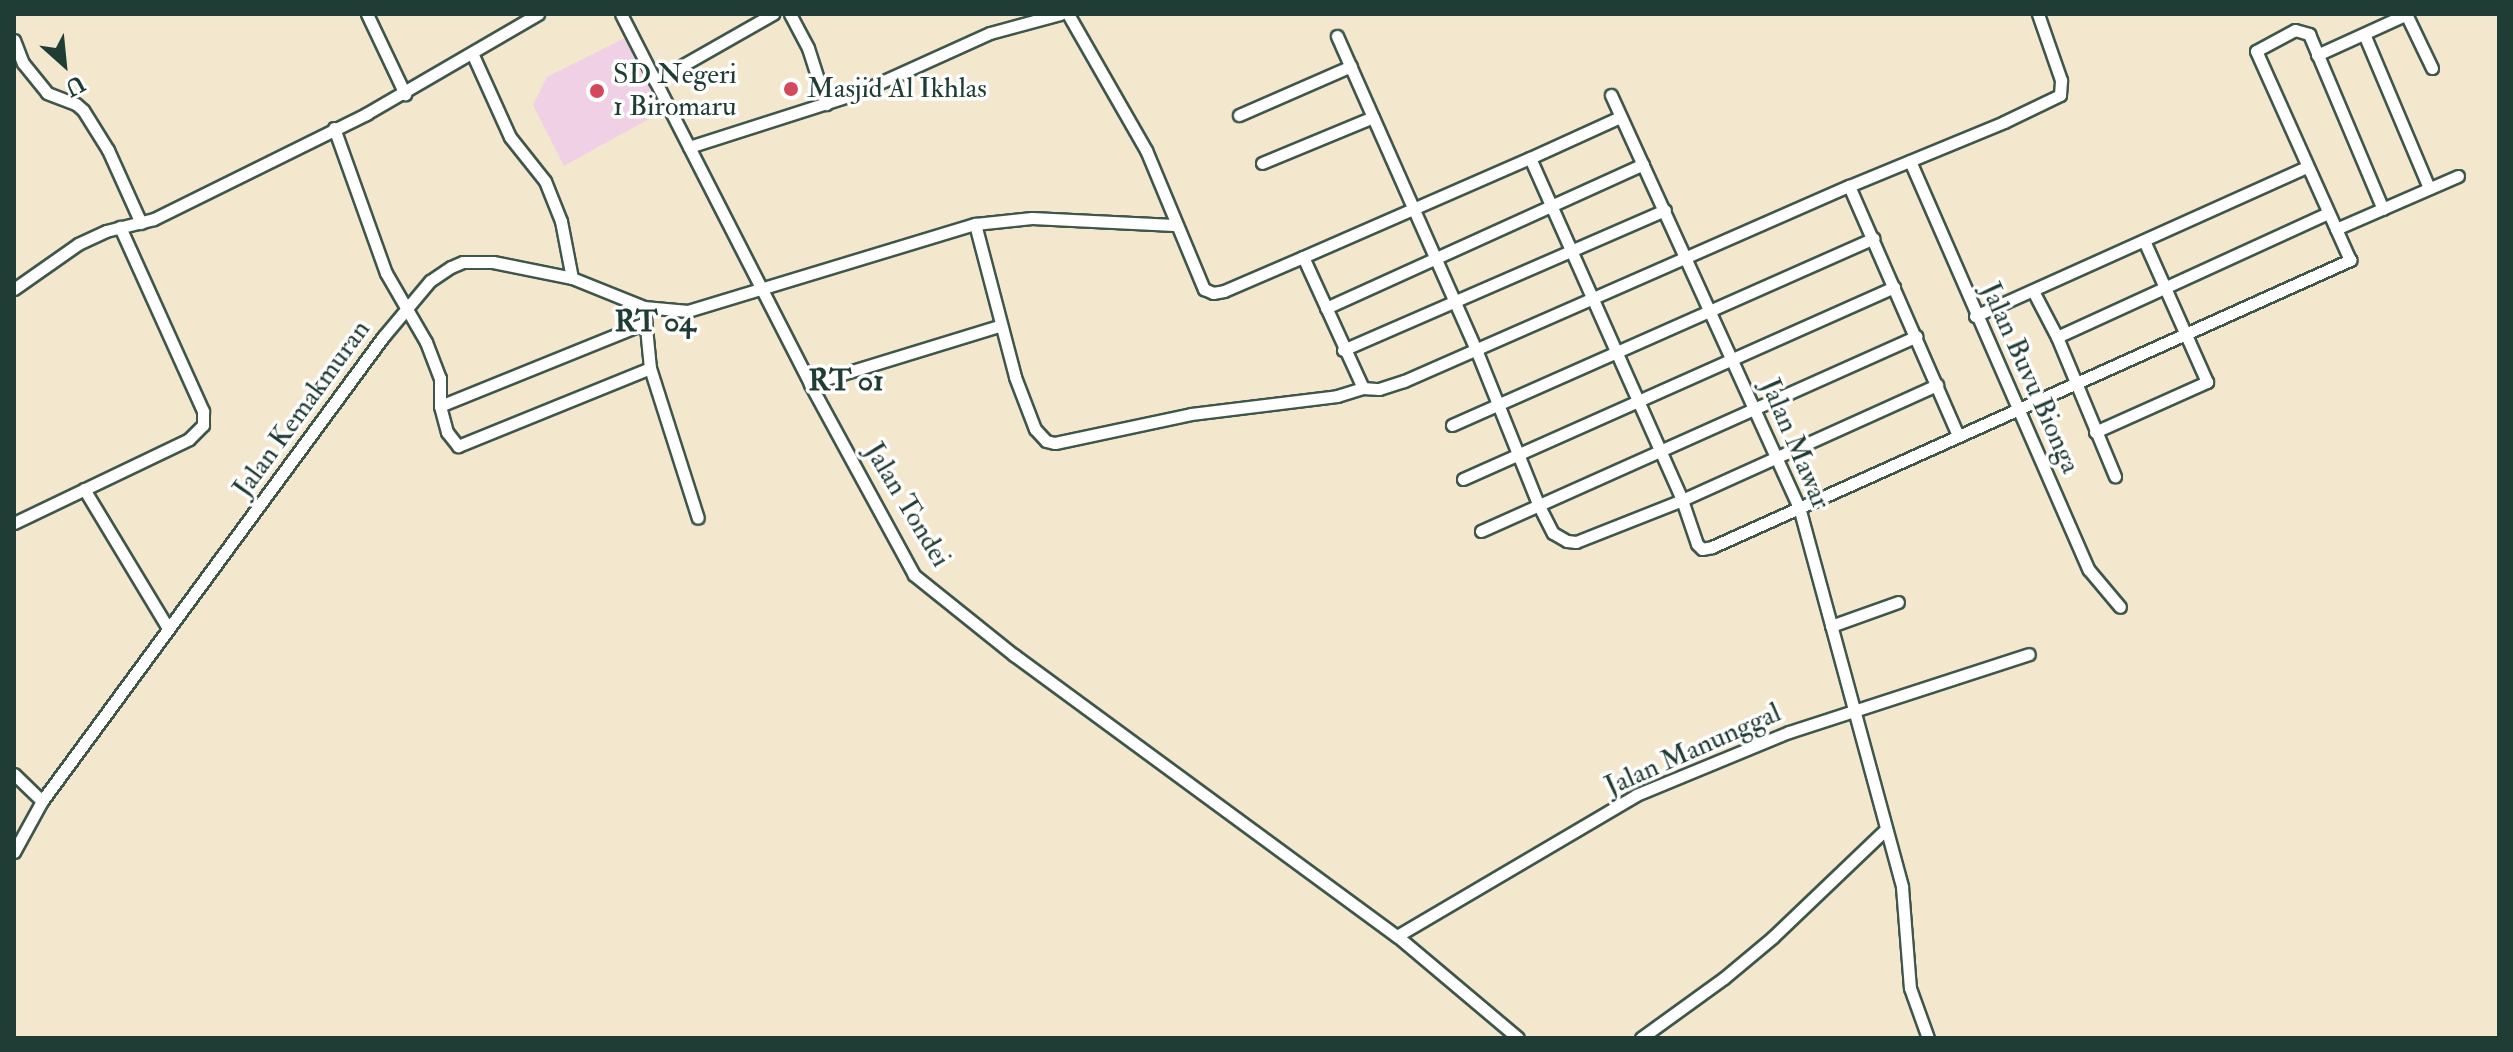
<!DOCTYPE html>
<html>
<head>
<meta charset="utf-8">
<style>
	body { margin:0 }
	#map { position:relative; width:2513px; height:1052px; overflow:hidden; background:#f3e7ce; font-family:"IM FELL Double Pica",serif }
	div>[style] { position:absolute }
	[style*='--x'] { left:calc(var(--x)*1px); top:calc(var(--y)*1px); width:calc(var(--w)*1px); rotate:calc(var(--a)*1deg) }
	.built>* { inset:0; background:#f0d0e4 }
	.roads { filter:drop-shadow(2px 0 #3f564b) drop-shadow(-2px 0 #3f564b) drop-shadow(0 2px #3f564b) drop-shadow(0 -2px #3f564b) }
	.street>* { height:11px; margin:-5.5px; padding:0 5.5px; transform-origin:5.5px; border-radius:5.5px; background:#fff }
	.dots>* { width:22px; height:22px; translate:-50% -50%; box-sizing:border-box; border:4px solid #fff; border-radius:50% }
	span { translate:-50% -50%; white-space:nowrap; text-align:center; line-height:1.15; -webkit-text-stroke:7px #fff; paint-order:stroke }
	.poi-label { font-size:28px; color:#1f3d34 }
	.left { translate:0 -50%; text-align:left }
	.street-label { font-size:28px; color:#1f3d34 }
	.neighbourhood-label { font-size:30px; color:#1f3d34; font-weight:700 }
	.frame { position:absolute; inset:0; border:16px solid #1f3d34; pointer-events:none }
	.north { position:absolute; left:24px; top:24px; width:80px; height:80px; -webkit-text-stroke:6px #fff; paint-order:stroke; rotate:153deg; font-size:22px; font-weight:700; line-height:32px; text-align:center; color:#1f3d34 }
	.north::after { content:''; display:block; margin:auto; width:28px; height:36px; background:#1f3d34; clip-path:polygon(50% 0,100% 100%,50% 72%,0 100%) }
</style>
</head>
<body>
<div id="map">
	<div class="built">
		<i style="clip-path:polygon(627px 37px,665px 110px,564px 166px,533px 105px,547px 77px)"></i>
	</div>
	<div class="roads">
		<div class="street">
			<i style="--x:367;--y:14;--w:89;--a:64.6"></i>
			<i style="--x:621;--y:14;--w:415;--a:62.9"></i>
			<i style="--x:810;--y:384;--w:217;--a:61.4"></i>
			<i style="--x:914;--y:575;--w:128;--a:38.7"></i>
			<i style="--x:1014;--y:655;--w:475;--a:36.3"></i>
			<i style="--x:1397;--y:936;--w:158;--a:40.1"></i>
			<i style="--x:790;--y:14;--w:38;--a:62"></i>
			<i style="--x:808;--y:48;--w:59;--a:72.2"></i>
			<i style="--x:1068;--y:14;--w:157;--a:60.2"></i>
			<i style="--x:1146;--y:150;--w:151;--a:67.4"></i>
			<i style="--x:1204;--y:289;--w:10;--a:24"></i>
			<i style="--x:1213;--y:293;--w:11;--a:-10"></i>
			<i style="--x:1224;--y:291;--w:86;--a:-23.3"></i>
			<i style="--x:2406;--y:14;--w:60;--a:64.3"></i>
			<i style="--x:2364;--y:34;--w:167;--a:67.1"></i>
			<i style="--x:1337;--y:36;--w:346;--a:66.1"></i>
			<i style="--x:1477;--y:352;--w:166;--a:68.1"></i>
			<i style="--x:1539;--y:506;--w:30;--a:63"></i>
			<i style="--x:1553;--y:533;--w:16;--a:30"></i>
			<i style="--x:1567;--y:541;--w:9;--a:6"></i>
			<i style="--x:1576;--y:542;--w:114;--a:-21.6"></i>
			<i style="--x:1682;--y:500;--w:46;--a:71.2"></i>
			<i style="--x:1697;--y:544;--w:7;--a:45"></i>
			<i style="--x:1702;--y:549;--w:10;--a:-11"></i>
			<i style="--x:1712;--y:547;--w:700;--a:-24.22"></i>
			<i style="--x:2350;--y:260;--w:229;--a:-114.2"></i>
			<i style="--x:2256;--y:51;--w:44;--a:-28.3"></i>
			<i style="--x:2295;--y:30;--w:15;--a:16"></i>
			<i style="--x:2309;--y:34;--w:190;--a:67.1"></i>
			<i style="--x:14;--y:40;--w:25;--a:69"></i>
			<i style="--x:23;--y:63;--w:38;--a:51"></i>
			<i style="--x:47;--y:93;--w:31;--a:21"></i>
			<i style="--x:76;--y:104;--w:9;--a:41"></i>
			<i style="--x:83;--y:110;--w:47;--a:58"></i>
			<i style="--x:108;--y:150;--w:80;--a:65.7"></i>
			<i style="--x:472;--y:53;--w:92;--a:65.7"></i>
			<i style="--x:510;--y:137;--w:56;--a:51.5"></i>
			<i style="--x:545;--y:181;--w:43;--a:68.2"></i>
			<i style="--x:561;--y:221;--w:58;--a:79.1"></i>
			<i style="--x:2317;--y:55;--w:99;--a:-24.5"></i>
			<i style="--x:655;--y:81;--w:136;--a:-29.6"></i>
			<i style="--x:1611;--y:95;--w:453;--a:65.5"></i>
			<i style="--x:1799;--y:507;--w:394;--a:74.8"></i>
			<i style="--x:1902;--y:887;--w:101;--a:85.5"></i>
			<i style="--x:1910;--y:988;--w:53;--a:70.2"></i>
			<i style="--x:1239;--y:115;--w:122;--a:-23.6"></i>
			<i style="--x:334;--y:128;--w:154;--a:70.3"></i>
			<i style="--x:386;--y:273;--w:80;--a:59.9"></i>
			<i style="--x:426;--y:342;--w:39;--a:69"></i>
			<i style="--x:440;--y:378;--w:28;--a:90"></i>
			<i style="--x:440;--y:406;--w:219;--a:-22"></i>
			<i style="--x:689;--y:147;--w:174;--a:-17.7"></i>
			<i style="--x:855;--y:94;--w:148;--a:-24.3"></i>
			<i style="--x:990;--y:33;--w:73;--a:-15.2"></i>
			<i style="--x:1530;--y:158;--w:99;--a:-24.5"></i>
			<i style="--x:1910;--y:161;--w:446;--a:66.4"></i>
			<i style="--x:2089;--y:570;--w:48;--a:50"></i>
			<i style="--x:1262;--y:163;--w:120;--a:-22.5"></i>
			<i style="--x:1849;--y:186;--w:273;--a:66.4"></i>
			<i style="--x:975;--y:224;--w:57;--a:-6"></i>
			<i style="--x:1032;--y:218;--w:142;--a:2.8"></i>
			<i style="--x:2336;--y:229;--w:133;--a:-23.5"></i>
			<i style="--x:14;--y:289;--w:78;--a:-35.1"></i>
			<i style="--x:78;--y:244;--w:31;--a:-25"></i>
			<i style="--x:106;--y:231;--w:49;--a:-14"></i>
			<i style="--x:154;--y:219;--w:237;--a:-26.3"></i>
			<i style="--x:366;--y:114;--w:199;--a:-30.2"></i>
			<i style="--x:2033;--y:291;--w:52;--a:62.4"></i>
			<i style="--x:2057;--y:337;--w:151;--a:67.4"></i>
			<i style="--x:644;--y:307;--w:61;--a:84.4"></i>
			<i style="--x:650;--y:368;--w:157;--a:72.3"></i>
			<i style="--x:1326;--y:308;--w:348;--a:-24.4"></i>
			<i style="--x:1975;--y:316;--w:364;--a:-24.2"></i>
			<i style="--x:2057;--y:337;--w:298;--a:-24.6"></i>
			<i style="--x:1343;--y:350;--w:351;--a:-23.5"></i>
			<i style="--x:810;--y:384;--w:198;--a:-17.1"></i>
			<i style="--x:1363;--y:388;--w:144;--a:-114.6"></i>
			<i style="--x:1303;--y:257;--w:248;--a:-23.6"></i>
			<i style="--x:1530;--y:158;--w:374;--a:66"></i>
			<i style="--x:1682;--y:500;--w:280;--a:-24.3"></i>
			<i style="--x:440;--y:406;--w:27;--a:75"></i>
			<i style="--x:447;--y:432;--w:18;--a:52"></i>
			<i style="--x:458;--y:446;--w:207;--a:-22.1"></i>
			<i style="--x:1452;--y:425;--w:461;--a:-23.9"></i>
			<i style="--x:2095;--y:432;--w:123;--a:-24.1"></i>
			<i style="--x:2207;--y:382;--w:152;--a:-114"></i>
			<i style="--x:1463;--y:479;--w:472;--a:-24"></i>
			<i style="--x:84;--y:489;--w:162;--a:58.9"></i>
			<i style="--x:14;--y:523;--w:194;--a:-25.6"></i>
			<i style="--x:189;--y:439;--w:20;--a:-45"></i>
			<i style="--x:203;--y:425;--w:14;--a:-90"></i>
			<i style="--x:203;--y:411;--w:202;--a:-114.3"></i>
			<i style="--x:1481;--y:531;--w:477;--a:-24.1"></i>
			<i style="--x:1831;--y:626;--w:71;--a:-19.7"></i>
			<i style="--x:14;--y:774;--w:39;--a:44"></i>
			<i style="--x:14;--y:852;--w:58;--a:-61.2"></i>
			<i style="--x:42;--y:801;--w:576;--a:-53.69"></i>
			<i style="--x:383;--y:337;--w:73;--a:-50"></i>
			<i style="--x:430;--y:281;--w:25;--a:-34"></i>
			<i style="--x:451;--y:267;--w:13;--a:-23"></i>
			<i style="--x:463;--y:262;--w:30;--a:0"></i>
			<i style="--x:493;--y:262;--w:81;--a:11.4"></i>
			<i style="--x:572;--y:278;--w:78;--a:21.9"></i>
			<i style="--x:644;--y:307;--w:44;--a:5.2"></i>
			<i style="--x:688;--y:311;--w:300;--a:-16.9"></i>
			<i style="--x:975;--y:224;--w:158;--a:75.3"></i>
			<i style="--x:1015;--y:377;--w:56;--a:69"></i>
			<i style="--x:1035;--y:429;--w:16;--a:47"></i>
			<i style="--x:1046;--y:441;--w:9;--a:13"></i>
			<i style="--x:1055;--y:443;--w:139;--a:-12"></i>
			<i style="--x:1191;--y:414;--w:147;--a:-7"></i>
			<i style="--x:1337;--y:396;--w:27;--a:-17"></i>
			<i style="--x:1363;--y:388;--w:16;--a:4"></i>
			<i style="--x:1379;--y:389;--w:26;--a:-18"></i>
			<i style="--x:1404;--y:381;--w:486;--a:-23.7"></i>
			<i style="--x:1849;--y:186;--w:168;--a:-22.4"></i>
			<i style="--x:2004;--y:122;--w:62;--a:-25.7"></i>
			<i style="--x:2060;--y:95;--w:15;--a:-86"></i>
			<i style="--x:2061;--y:80;--w:70;--a:-109.2"></i>
			<i style="--x:1397;--y:936;--w:277;--a:-30.5"></i>
			<i style="--x:1636;--y:795;--w:165;--a:-22.4"></i>
			<i style="--x:1789;--y:732;--w:252;--a:-18"></i>
			<i style="--x:1641;--y:1038;--w:102;--a:-35.9"></i>
			<i style="--x:1724;--y:978;--w:64;--a:-39.9"></i>
			<i style="--x:1773;--y:937;--w:153;--a:-43.7"></i>
		</div>
	</div>
	<div class="dots">
		<i style="left:791px;top:89px;background:#d1495b"></i>
		<i style="left:597px;top:91px;background:#d1495b"></i>
	</div>
	<div class="poi-label">
		<span class="left" style="left:613px;top:91px">SD Negeri<br>1 Biromaru</span>
		<span class="left" style="left:807px;top:89px">Masjid Al Ikhlas</span>
	</div>
	<div class="street-label">
		<span style="left:2030px;top:378px;rotate:66deg">Jalan Buvu Bionga</span>
		<span style="left:302px;top:409px;rotate:-54deg">Jalan Kemakmuran</span>
		<span style="left:1795px;top:444px;rotate:67deg">Jalan Mawar</span>
		<span style="left:907px;top:505px;rotate:59deg">Jalan Tondei</span>
		<span style="left:1693px;top:750px;rotate:-24deg">Jalan Manunggal</span>
	</div>
	<div class="neighbourhood-label">
		<span style="left:655px;top:322px">RT 04</span>
		<span style="left:846px;top:381px">RT 01</span>
	</div>
	<div class="frame"></div>
	<div class="north">U</div>
</div>
</body>
</html>
